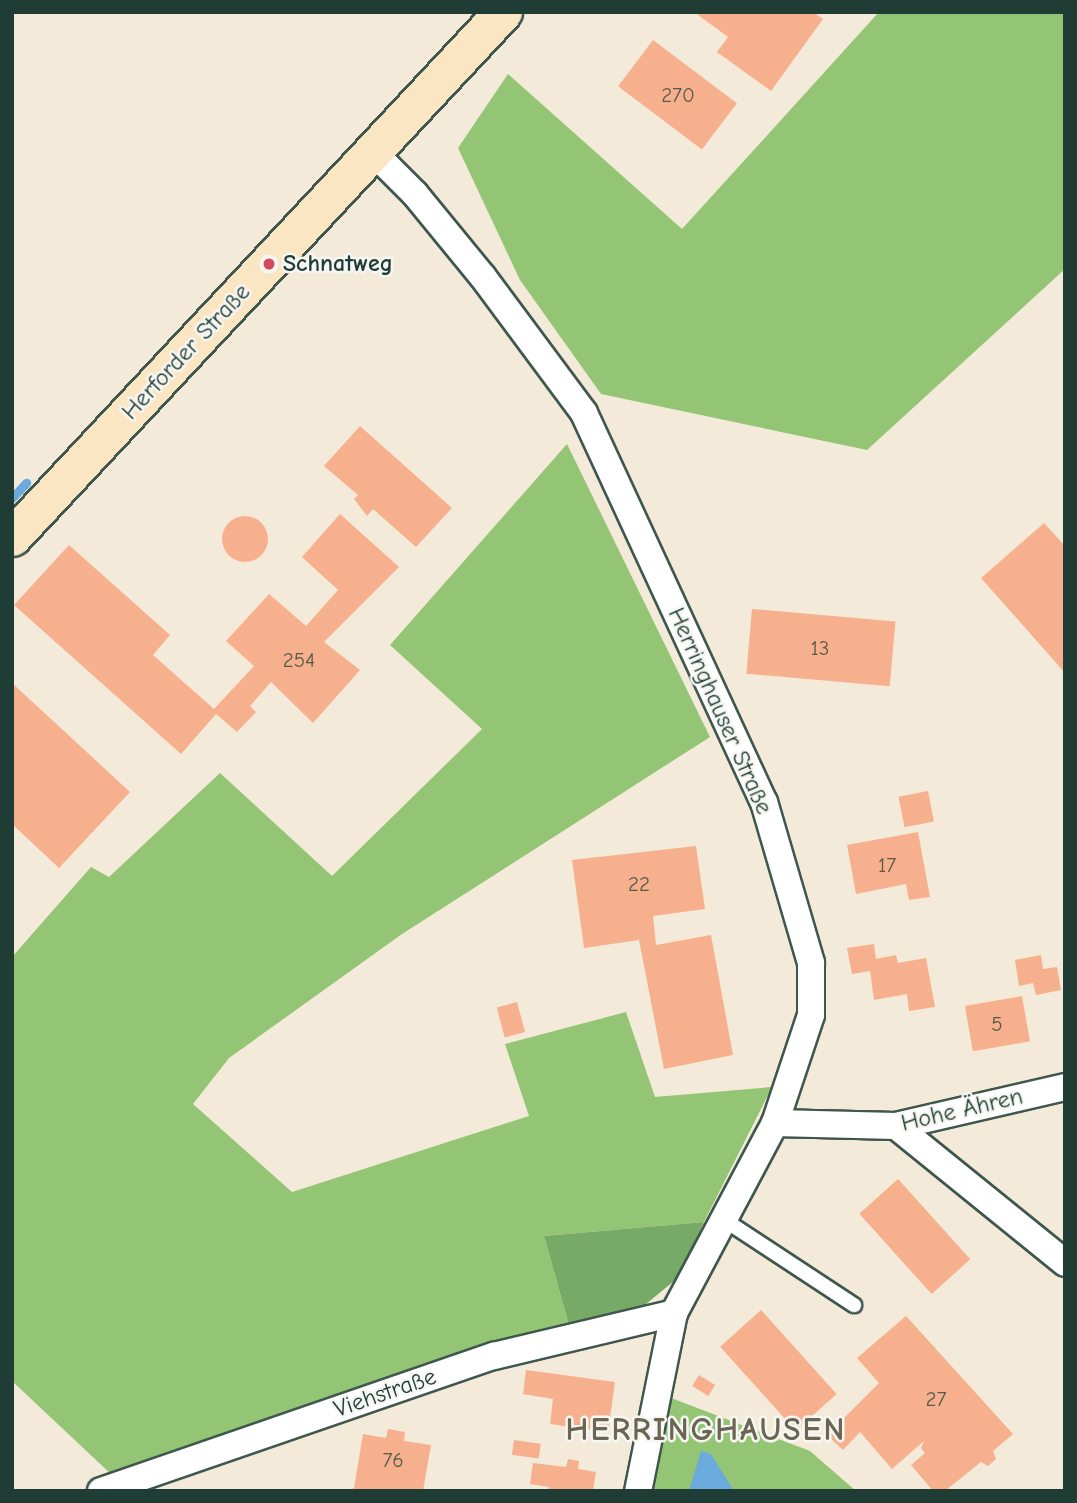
<!DOCTYPE html>
<html>
<head>
<meta charset="utf-8">
<style>
	body { margin:0 }
	#map { position:relative; width:1077px; height:1503px; overflow:hidden; background:#f4eada; font-family:"Comic Neue",sans-serif }
	div>[style] { position:absolute }
	[style*='--x'] { left:calc(var(--x)*1px); top:calc(var(--y)*1px); width:calc(var(--w)*1px); rotate:calc(var(--a)*1deg) }
	.green>* { inset:0; background:#93c575 }
	.forest>* { inset:0; background:#76aa66 }
	.water>* { inset:0; background:#6baadd }
	.stream>* { height:9px; margin:-4.5px; padding:0 4.5px; transform-origin:4.5px; border-radius:4.5px; background:#6baadd }
	.building>* { inset:0; background:#f7b08d; transform-origin:0 0 }
	.round { border-radius:50% }
	.roads { filter:drop-shadow(2px 0 #3f574d) drop-shadow(-2px 0 #3f574d) drop-shadow(0 2px #3f574d) drop-shadow(0 -2px #3f574d) }
	.lane>* { height:14px; margin:-7px; padding:0 7px; transform-origin:7px; border-radius:7px; background:#fff }
	.street>* { height:26px; margin:-13px; padding:0 13px; transform-origin:13px; border-radius:13px; background:#fff }
	.secondary>* { height:37px; margin:-18.5px; padding:0 18.5px; transform-origin:18.5px; border-radius:18.5px; background:#fbe6c3 }
	.dots>* { width:19px; height:19px; translate:-50% -50%; box-sizing:border-box; border:4px solid #f6f6f2; border-radius:50% }
	span { translate:-50% -50%; white-space:nowrap; text-align:center; line-height:1.15; -webkit-text-stroke:5px #f6f6f2; paint-order:stroke }
	.number-label { font-size:21px; color:#555a4a }
	.number-label span { -webkit-text-stroke-width:0 }
	.poi-label { font-size:24px; color:#1f3d34; font-weight:700 }
	.left { translate:0 -50%; text-align:left }
	.street-label { font-size:24px; color:#1f3d34 }
	.district-label { font-size:32px; color:#6b6553; font-weight:700; letter-spacing:2px }
	.frame { position:absolute; inset:0; border:14px solid #1f3d34; pointer-events:none }
</style>
</head>
<body>
<div id="map">
	<div class="green">
		<i style="clip-path:polygon(879px 12px,1065px 12px,1065px 269px,867px 450px,601px 394px,520px 280px,458px 148px,508px 74px,682px 229px)"></i>
		<i style="clip-path:polygon(567px 444px,710px 737px,402px 934px,229px 1058px,193px 1104px,292px 1192px,529px 1116px,505px 1044px,626px 1012px,655px 1097px,772px 1087px,704px 1222px,544px 1236px,569px 1325px,430px 1363px,113px 1476px,12px 1381px,12px 957px,91px 867px,109px 877px,220px 773px,332px 876px,482px 729px,390px 645px)"></i>
		<i style="clip-path:polygon(666px 1396px,810px 1451px,856px 1491px,652px 1491px)"></i>
	</div>
	<div class="forest">
		<i style="clip-path:polygon(704px 1222px,680px 1276px,634px 1314px,569px 1325px,544px 1236px)"></i>
	</div>
	<div class="water">
		<i style="clip-path:polygon(701px 1451px,711px 1454px,734px 1491px,689px 1491px)"></i>
	</div>
	<div class="stream">
		<i style="--x:12;--y:498;--w:21;--a:-47"></i>
	</div>
	<div class="building">
		<i style="clip-path:polygon(694px 12px,813px 12px,823px 19px,771px 91px,717px 52px,728px 37px)"></i>
		<i style="left:653px;top:40px;width:105px;height:58px;rotate:37deg"></i>
		<i style="clip-path:polygon(360px 426px,452px 508px,416px 547px,373px 509px,367px 516px,354px 499px,358px 495px,324px 466px)"></i>
		<i style="clip-path:polygon(340px 514px,399px 567px,324px 642px,360px 670px,313px 723px,271px 682px,250px 706px,256px 712px,237px 732px,216px 714px,181px 754px,14px 605px,69px 545px,170px 635px,153px 655px,214px 709px,254px 666px,226px 641px,269px 594px,306px 626px,338px 590px,302px 557px)"></i>
		<i class="round" style="left:222px;top:516px;width:46px;height:46px"></i>
		<i style="clip-path:polygon(1044px 523px,1065px 546px,1065px 673px,981px 578px)"></i>
		<i style="left:752px;top:609px;width:144px;height:65px;rotate:5deg"></i>
		<i style="clip-path:polygon(12px 683px,130px 792px,59px 868px,12px 824px)"></i>
		<i style="left:928px;top:791px;width:31px;height:30px;rotate:79deg"></i>
		<i style="clip-path:polygon(918px 832px,930px 897px,909px 900px,906px 884px,856px 894px,847px 845px)"></i>
		<i style="clip-path:polygon(696px 846px,705px 909px,653px 916px,656px 945px,711px 935px,733px 1055px,664px 1069px,639px 940px,584px 948px,572px 860px)"></i>
		<i style="clip-path:polygon(874px 944px,876px 959px,896px 955px,898px 963px,926px 958px,935px 1007px,909px 1011px,907px 994px,874px 1000px,870px 971px,852px 974px,847px 948px)"></i>
		<i style="clip-path:polygon(1041px 955px,1043px 969px,1057px 967px,1061px 990px,1036px 995px,1033px 983px,1019px 986px,1015px 960px)"></i>
		<i style="left:1022px;top:996px;width:46px;height:58px;rotate:80deg"></i>
		<i style="left:517px;top:1002px;width:31px;height:21px;rotate:75deg"></i>
		<i style="left:898px;top:1179px;width:108px;height:52px;rotate:48deg"></i>
		<i style="left:761px;top:1310px;width:113px;height:55px;rotate:48deg"></i>
		<i style="clip-path:polygon(906px 1316px,1013px 1434px,993px 1451px,996px 1459px,988px 1466px,981px 1462px,945px 1491px,933px 1491px,911px 1465px,925px 1453px,921px 1448px,924px 1441px,892px 1469px,860px 1432px,843px 1450px,827px 1435px,879px 1383px,857px 1358px)"></i>
		<i style="clip-path:polygon(526px 1370px,615px 1382px,608px 1432px,550px 1424px,553px 1399px,523px 1394px)"></i>
		<i style="left:699px;top:1375px;width:19px;height:13px;rotate:32deg"></i>
		<i style="clip-path:polygon(388px 1429px,405px 1432px,404px 1441px,431px 1445px,423px 1491px,347px 1491px,354px 1488px,363px 1434px,386px 1438px)"></i>
		<i style="left:514px;top:1440px;width:27px;height:15px;rotate:8deg"></i>
		<i style="clip-path:polygon(568px 1459px,579px 1461px,578px 1469px,596px 1472px,593px 1491px,548px 1491px,549px 1487px,530px 1484px,533px 1463px,566px 1467px)"></i>
	</div>
	<div class="roads">
		<div class="lane">
			<i style="--x:723;--y:1219;--w:157;--a:33.3"></i>
		</div>
		<div class="street">
			<i style="--x:374;--y:153;--w:58;--a:45"></i>
			<i style="--x:415;--y:194;--w:107;--a:50.7"></i>
			<i style="--x:483;--y:277;--w:169;--a:53.4"></i>
			<i style="--x:584;--y:413;--w:429;--a:65.2"></i>
			<i style="--x:764;--y:802;--w:168;--a:73.7"></i>
			<i style="--x:811;--y:963;--w:52;--a:90"></i>
			<i style="--x:811;--y:1015;--w:114;--a:108.4"></i>
			<i style="--x:775;--y:1123;--w:215;--a:118"></i>
			<i style="--x:674;--y:1313;--w:182;--a:101.4"></i>
			<i style="--x:775;--y:1123;--w:121;--a:1.4"></i>
			<i style="--x:896;--y:1126;--w:173;--a:-13"></i>
			<i style="--x:896;--y:1126;--w:218;--a:39"></i>
			<i style="--x:101;--y:1491;--w:416;--a:-19"></i>
			<i style="--x:494;--y:1356;--w:185;--a:-13.4"></i>
		</div>
		<div class="secondary">
			<i style="--x:12;--y:537;--w:719;--a:-46.92"></i>
		</div>
	</div>
	<div class="dots">
		<i style="left:269px;top:264px;background:#d1495b"></i>
	</div>
	<div class="number-label">
		<span style="left:678px;top:95px">270</span>
		<span style="left:820px;top:648px">13</span>
		<span style="left:299px;top:660px">254</span>
		<span style="left:887px;top:865px">17</span>
		<span style="left:639px;top:884px">22</span>
		<span style="left:997px;top:1024px">5</span>
		<span style="left:936px;top:1399px">27</span>
		<span style="left:393px;top:1460px">76</span>
	</div>
	<div class="poi-label">
		<span class="left" style="left:283px;top:264px">Schnatweg</span>
	</div>
	<div class="street-label">
		<span style="left:186px;top:352px;rotate:-47deg">Herforder Straße</span>
		<span style="left:720px;top:711px;rotate:66deg">Herringhauser Straße</span>
		<span style="left:962px;top:1110px;rotate:-13deg">Hohe Ähren</span>
		<span style="left:385px;top:1393px;rotate:-19deg">Viehstraße</span>
	</div>
	<div class="district-label">
		<span style="left:706px;top:1430px">HERRINGHAUSEN</span>
	</div>
	<div class="frame"></div>
</div>
</body>
</html>
